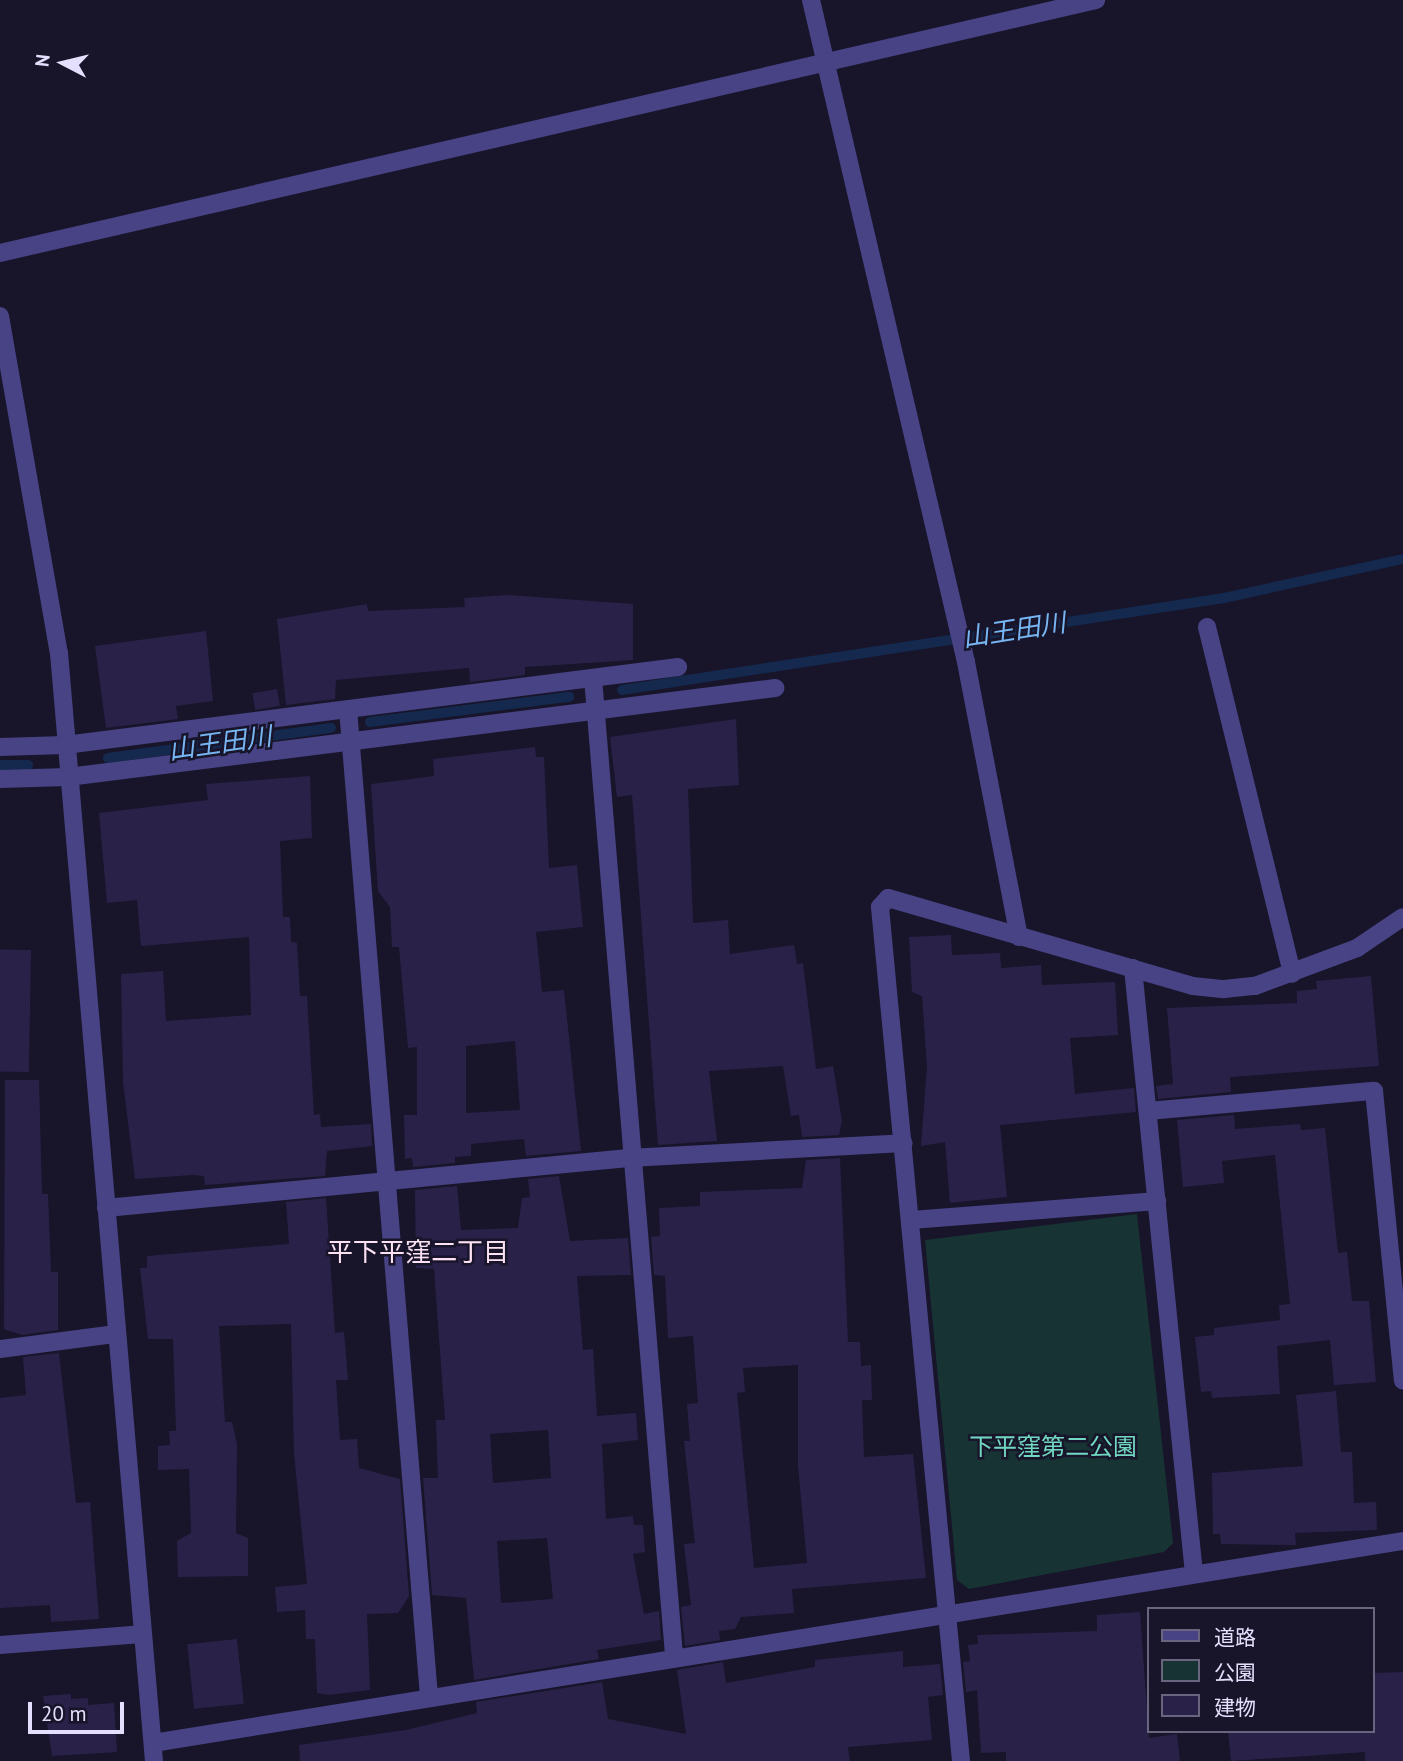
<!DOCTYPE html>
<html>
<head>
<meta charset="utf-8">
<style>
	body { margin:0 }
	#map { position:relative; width:1403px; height:1761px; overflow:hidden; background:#18142a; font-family:"PT Sans","Noto Sans JP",sans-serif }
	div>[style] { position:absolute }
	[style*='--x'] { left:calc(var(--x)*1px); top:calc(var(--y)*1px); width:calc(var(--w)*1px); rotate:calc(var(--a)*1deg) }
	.green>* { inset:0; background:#173333 }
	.stream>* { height:10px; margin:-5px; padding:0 5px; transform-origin:5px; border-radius:5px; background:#14294d }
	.building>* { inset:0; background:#2a2149; transform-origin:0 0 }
	.minor>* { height:18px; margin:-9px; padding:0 9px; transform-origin:9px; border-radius:9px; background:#474385 }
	span { translate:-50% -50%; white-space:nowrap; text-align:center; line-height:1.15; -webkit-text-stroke:5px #18142a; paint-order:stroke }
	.park-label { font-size:24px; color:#70d7c0 }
	.water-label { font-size:26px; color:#77b6f3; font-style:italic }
	.neighbourhood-label { font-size:26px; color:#fce1f2 }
	.legend { position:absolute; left:1147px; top:1607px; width:228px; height:126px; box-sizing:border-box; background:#18142a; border:2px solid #69657e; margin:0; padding:9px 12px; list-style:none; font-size:21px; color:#e3dffc }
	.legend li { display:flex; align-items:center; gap:14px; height:35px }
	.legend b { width:35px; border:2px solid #69657e }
	.north { position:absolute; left:28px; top:28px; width:70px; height:70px; -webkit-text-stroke:5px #18142a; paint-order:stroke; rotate:277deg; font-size:19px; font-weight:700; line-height:28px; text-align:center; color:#e3dffc }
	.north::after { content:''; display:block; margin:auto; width:24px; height:32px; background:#e3dffc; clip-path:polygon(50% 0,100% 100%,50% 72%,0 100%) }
	.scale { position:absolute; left:28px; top:1702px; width:96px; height:32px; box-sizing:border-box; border:4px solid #e3dffc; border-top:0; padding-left:9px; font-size:21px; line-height:24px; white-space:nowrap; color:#e3dffc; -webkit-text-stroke:5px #18142a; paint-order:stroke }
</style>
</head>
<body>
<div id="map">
	<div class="green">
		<i style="clip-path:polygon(1137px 1214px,1173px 1543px,1164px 1552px,969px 1589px,957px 1580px,925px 1240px)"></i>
	</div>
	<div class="stream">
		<i style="--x:622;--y:690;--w:609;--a:-8.69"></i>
		<i style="--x:1224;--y:598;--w:183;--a:-12.3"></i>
		<i style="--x:370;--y:722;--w:201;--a:-7.2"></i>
		<i style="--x:108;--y:758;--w:225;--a:-7.7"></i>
		<i style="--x:0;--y:765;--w:28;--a:0"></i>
	</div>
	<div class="building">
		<i style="clip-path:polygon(508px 595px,633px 604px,633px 660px,525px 667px,525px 675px,470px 682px,469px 668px,336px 680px,335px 699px,286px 705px,277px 619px,367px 604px,368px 611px,465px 607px,464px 598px)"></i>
		<i style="clip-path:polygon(206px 631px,213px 701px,176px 706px,178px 719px,106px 728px,95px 646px)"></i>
		<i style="left:277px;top:689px;width:17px;height:25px;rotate:80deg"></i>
		<i style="clip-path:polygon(736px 719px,739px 785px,688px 789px,693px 923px,728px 920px,730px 954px,794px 945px,797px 964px,803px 963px,816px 1069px,833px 1066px,842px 1121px,839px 1135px,802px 1137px,799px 1115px,791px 1116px,783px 1066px,709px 1071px,717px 1141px,658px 1145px,632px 795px,617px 797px,610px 737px)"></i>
		<i style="clip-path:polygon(evenodd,535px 747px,536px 757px,544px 757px,549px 868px,577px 865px,583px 927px,536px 932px,542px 992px,564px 990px,581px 1151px,526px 1156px,524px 1139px,471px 1144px,471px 1156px,455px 1157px,455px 1163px,413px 1167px,412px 1158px,405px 1159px,404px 1115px,417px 1115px,417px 1047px,408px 1048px,399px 947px,392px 947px,390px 907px,378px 891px,371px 784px,434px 776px,433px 759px,535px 747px,515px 1041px,520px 1110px,466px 1113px,466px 1046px,515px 1041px)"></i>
		<i style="clip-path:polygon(310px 776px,312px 838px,280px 841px,283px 917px,290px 917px,291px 942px,297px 943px,300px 996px,307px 996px,314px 1115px,320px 1114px,321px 1127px,371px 1124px,372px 1146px,327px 1151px,325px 1176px,205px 1185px,204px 1176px,193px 1175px,135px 1179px,123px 1082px,121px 974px,163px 971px,166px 1021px,251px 1015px,249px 937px,141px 946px,137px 900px,107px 903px,99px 813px,208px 800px,206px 784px)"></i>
		<i style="clip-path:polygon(951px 935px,952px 955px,1000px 953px,1001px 968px,1041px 965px,1042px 985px,1115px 982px,1118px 1035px,1070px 1038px,1075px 1094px,1134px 1088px,1136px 1112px,1000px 1125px,1007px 1197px,950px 1203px,945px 1142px,921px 1146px,927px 1066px,922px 996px,912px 992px,909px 937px)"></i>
		<i style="left:31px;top:950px;width:122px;height:31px;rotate:91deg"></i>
		<i style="clip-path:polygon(1371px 976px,1379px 1066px,1230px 1077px,1231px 1092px,1158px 1099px,1156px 1086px,1173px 1084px,1167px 1008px,1297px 1003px,1297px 991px,1317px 989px,1316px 981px)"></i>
		<i style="clip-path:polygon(5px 1080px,39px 1080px,42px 1194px,48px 1194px,51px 1272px,58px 1272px,58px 1330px,22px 1335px,4px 1329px)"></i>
		<i style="clip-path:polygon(1234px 1115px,1235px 1129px,1300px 1124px,1301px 1130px,1325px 1128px,1338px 1253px,1347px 1252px,1352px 1301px,1369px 1301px,1376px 1382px,1334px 1385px,1330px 1340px,1277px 1346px,1280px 1394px,1212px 1398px,1211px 1391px,1201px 1392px,1195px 1337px,1214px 1335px,1214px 1328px,1280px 1320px,1279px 1305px,1290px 1304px,1275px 1155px,1222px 1161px,1224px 1183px,1183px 1187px,1177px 1120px)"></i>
		<i style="clip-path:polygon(evenodd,840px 1158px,848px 1342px,860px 1342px,861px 1366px,871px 1365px,872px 1400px,862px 1400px,864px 1457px,913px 1454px,926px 1578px,792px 1589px,794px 1613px,741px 1617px,735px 1629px,719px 1631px,720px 1640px,685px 1646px,681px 1607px,691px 1605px,684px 1544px,695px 1543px,684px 1441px,690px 1441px,687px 1404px,698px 1403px,693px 1336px,668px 1338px,665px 1276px,654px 1275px,651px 1237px,660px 1236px,659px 1208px,700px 1206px,700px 1192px,802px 1188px,806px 1160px,840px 1158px,798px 1365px,798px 1466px,807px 1563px,754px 1568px,737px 1393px,745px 1392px,743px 1368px,798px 1365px)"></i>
		<i style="clip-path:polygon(evenodd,559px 1176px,570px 1241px,628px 1238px,631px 1275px,577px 1276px,583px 1350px,593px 1349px,597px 1416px,636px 1413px,638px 1440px,602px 1444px,606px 1519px,633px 1516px,634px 1525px,643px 1525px,645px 1552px,633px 1554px,644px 1614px,659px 1611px,661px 1640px,597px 1650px,599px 1659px,474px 1680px,466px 1598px,432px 1595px,423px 1478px,438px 1478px,436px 1420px,445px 1420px,434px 1269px,416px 1268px,415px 1190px,457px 1186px,461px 1230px,518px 1228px,522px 1198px,530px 1197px,528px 1179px,559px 1176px,548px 1430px,551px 1478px,493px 1483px,490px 1434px,548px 1430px,559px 1176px,547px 1538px,553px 1599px,501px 1603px,497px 1541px,547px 1538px)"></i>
		<i style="clip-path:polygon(326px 1198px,335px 1333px,344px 1332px,348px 1380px,336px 1380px,340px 1440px,357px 1439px,359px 1468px,400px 1479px,409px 1596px,398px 1613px,367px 1614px,370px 1690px,328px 1695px,317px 1693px,315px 1639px,306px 1639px,305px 1610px,277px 1612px,275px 1587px,307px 1584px,294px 1453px,291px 1324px,219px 1326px,225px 1422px,232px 1422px,237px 1444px,236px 1533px,248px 1538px,248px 1576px,178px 1577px,177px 1541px,191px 1533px,189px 1469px,158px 1470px,158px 1446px,170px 1445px,169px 1431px,176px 1431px,173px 1339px,148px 1339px,140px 1268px,147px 1268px,147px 1256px,289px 1244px,286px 1202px)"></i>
		<i style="clip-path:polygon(59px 1353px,76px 1503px,90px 1502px,99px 1619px,51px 1622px,50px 1605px,0 1608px,0 1398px,26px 1395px,23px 1357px)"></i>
		<i style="clip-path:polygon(1336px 1391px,1341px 1452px,1352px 1452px,1354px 1503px,1376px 1502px,1377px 1530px,1295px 1533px,1296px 1545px,1221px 1544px,1220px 1534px,1213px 1534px,1212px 1473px,1303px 1466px,1296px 1395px)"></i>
		<i style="clip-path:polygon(1140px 1612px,1149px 1738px,1177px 1734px,1180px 1761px,1006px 1761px,1006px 1752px,981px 1753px,977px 1690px,966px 1692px,963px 1662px,970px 1661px,968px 1645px,978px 1644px,977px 1635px,1097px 1631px,1097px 1615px)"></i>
		<i style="left:237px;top:1639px;width:65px;height:50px;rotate:84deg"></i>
		<i style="clip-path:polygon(903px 1651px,903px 1667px,940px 1664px,943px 1695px,928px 1697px,932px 1740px,848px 1747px,850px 1761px,300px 1761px,299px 1745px,406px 1730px,477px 1713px,476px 1702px,602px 1682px,608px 1719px,686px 1734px,677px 1670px,723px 1662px,726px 1683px,815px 1667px,815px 1660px)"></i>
		<i style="clip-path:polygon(1403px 1672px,1403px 1761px,1365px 1761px,1365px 1752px,1231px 1761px,1228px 1731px,1373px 1731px,1373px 1673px)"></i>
		<i style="clip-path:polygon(71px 1694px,71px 1699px,88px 1698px,88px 1705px,114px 1703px,117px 1752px,52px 1756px,43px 1696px)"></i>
	</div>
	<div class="minor">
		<i style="--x:811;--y:0;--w:680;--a:76.82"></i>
		<i style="--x:966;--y:662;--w:280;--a:79.1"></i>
		<i style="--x:0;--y:253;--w:1125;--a:-13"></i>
		<i style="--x:0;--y:316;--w:342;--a:80.1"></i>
		<i style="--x:59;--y:653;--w:1112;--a:85.1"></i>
		<i style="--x:1207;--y:627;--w:357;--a:76.2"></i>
		<i style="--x:593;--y:678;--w:980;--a:85.26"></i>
		<i style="--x:348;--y:709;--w:990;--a:85.31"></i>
		<i style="--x:0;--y:747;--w:65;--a:-1.8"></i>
		<i style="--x:65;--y:745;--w:618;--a:-7.25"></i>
		<i style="--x:0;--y:779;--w:68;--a:-1.7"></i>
		<i style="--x:68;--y:777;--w:713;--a:-7.17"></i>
		<i style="--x:1133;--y:968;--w:609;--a:84.25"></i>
		<i style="--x:1148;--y:1111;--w:227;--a:-5.1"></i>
		<i style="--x:1374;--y:1091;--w:291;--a:84.3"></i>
		<i style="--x:106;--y:1208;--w:525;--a:-5.46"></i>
		<i style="--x:629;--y:1158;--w:275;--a:-3.1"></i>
		<i style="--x:911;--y:1220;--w:247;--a:-4.4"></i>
		<i style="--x:0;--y:1349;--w:117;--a:-7.4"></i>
		<i style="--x:0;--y:1645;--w:142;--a:-4.4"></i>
		<i style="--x:153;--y:1743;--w:1266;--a:-9.18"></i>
		<i style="--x:961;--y:1761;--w:858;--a:-95.42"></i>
		<i style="--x:880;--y:907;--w:12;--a:-48"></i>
		<i style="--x:888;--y:898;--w:317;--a:16.1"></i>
		<i style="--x:1193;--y:986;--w:31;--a:6"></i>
		<i style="--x:1224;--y:989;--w:31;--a:-6"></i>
		<i style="--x:1255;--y:986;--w:109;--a:-20.4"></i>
		<i style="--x:1357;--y:948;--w:55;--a:-34"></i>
	</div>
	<div class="park-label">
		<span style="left:1053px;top:1447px">下平窪第二公園</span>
	</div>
	<div class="water-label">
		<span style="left:1014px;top:630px;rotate:-9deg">山王田川</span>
		<span style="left:220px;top:743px;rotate:-8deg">山王田川</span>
	</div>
	<div class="neighbourhood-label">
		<span style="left:418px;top:1252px">平下平窪二丁目</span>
	</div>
	<ul class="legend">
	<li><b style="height:9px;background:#474385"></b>道路</li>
	<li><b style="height:19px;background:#173333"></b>公園</li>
	<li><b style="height:19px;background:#2a2149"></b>建物</li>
	</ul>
	<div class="north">N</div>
	<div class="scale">20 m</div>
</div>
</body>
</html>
